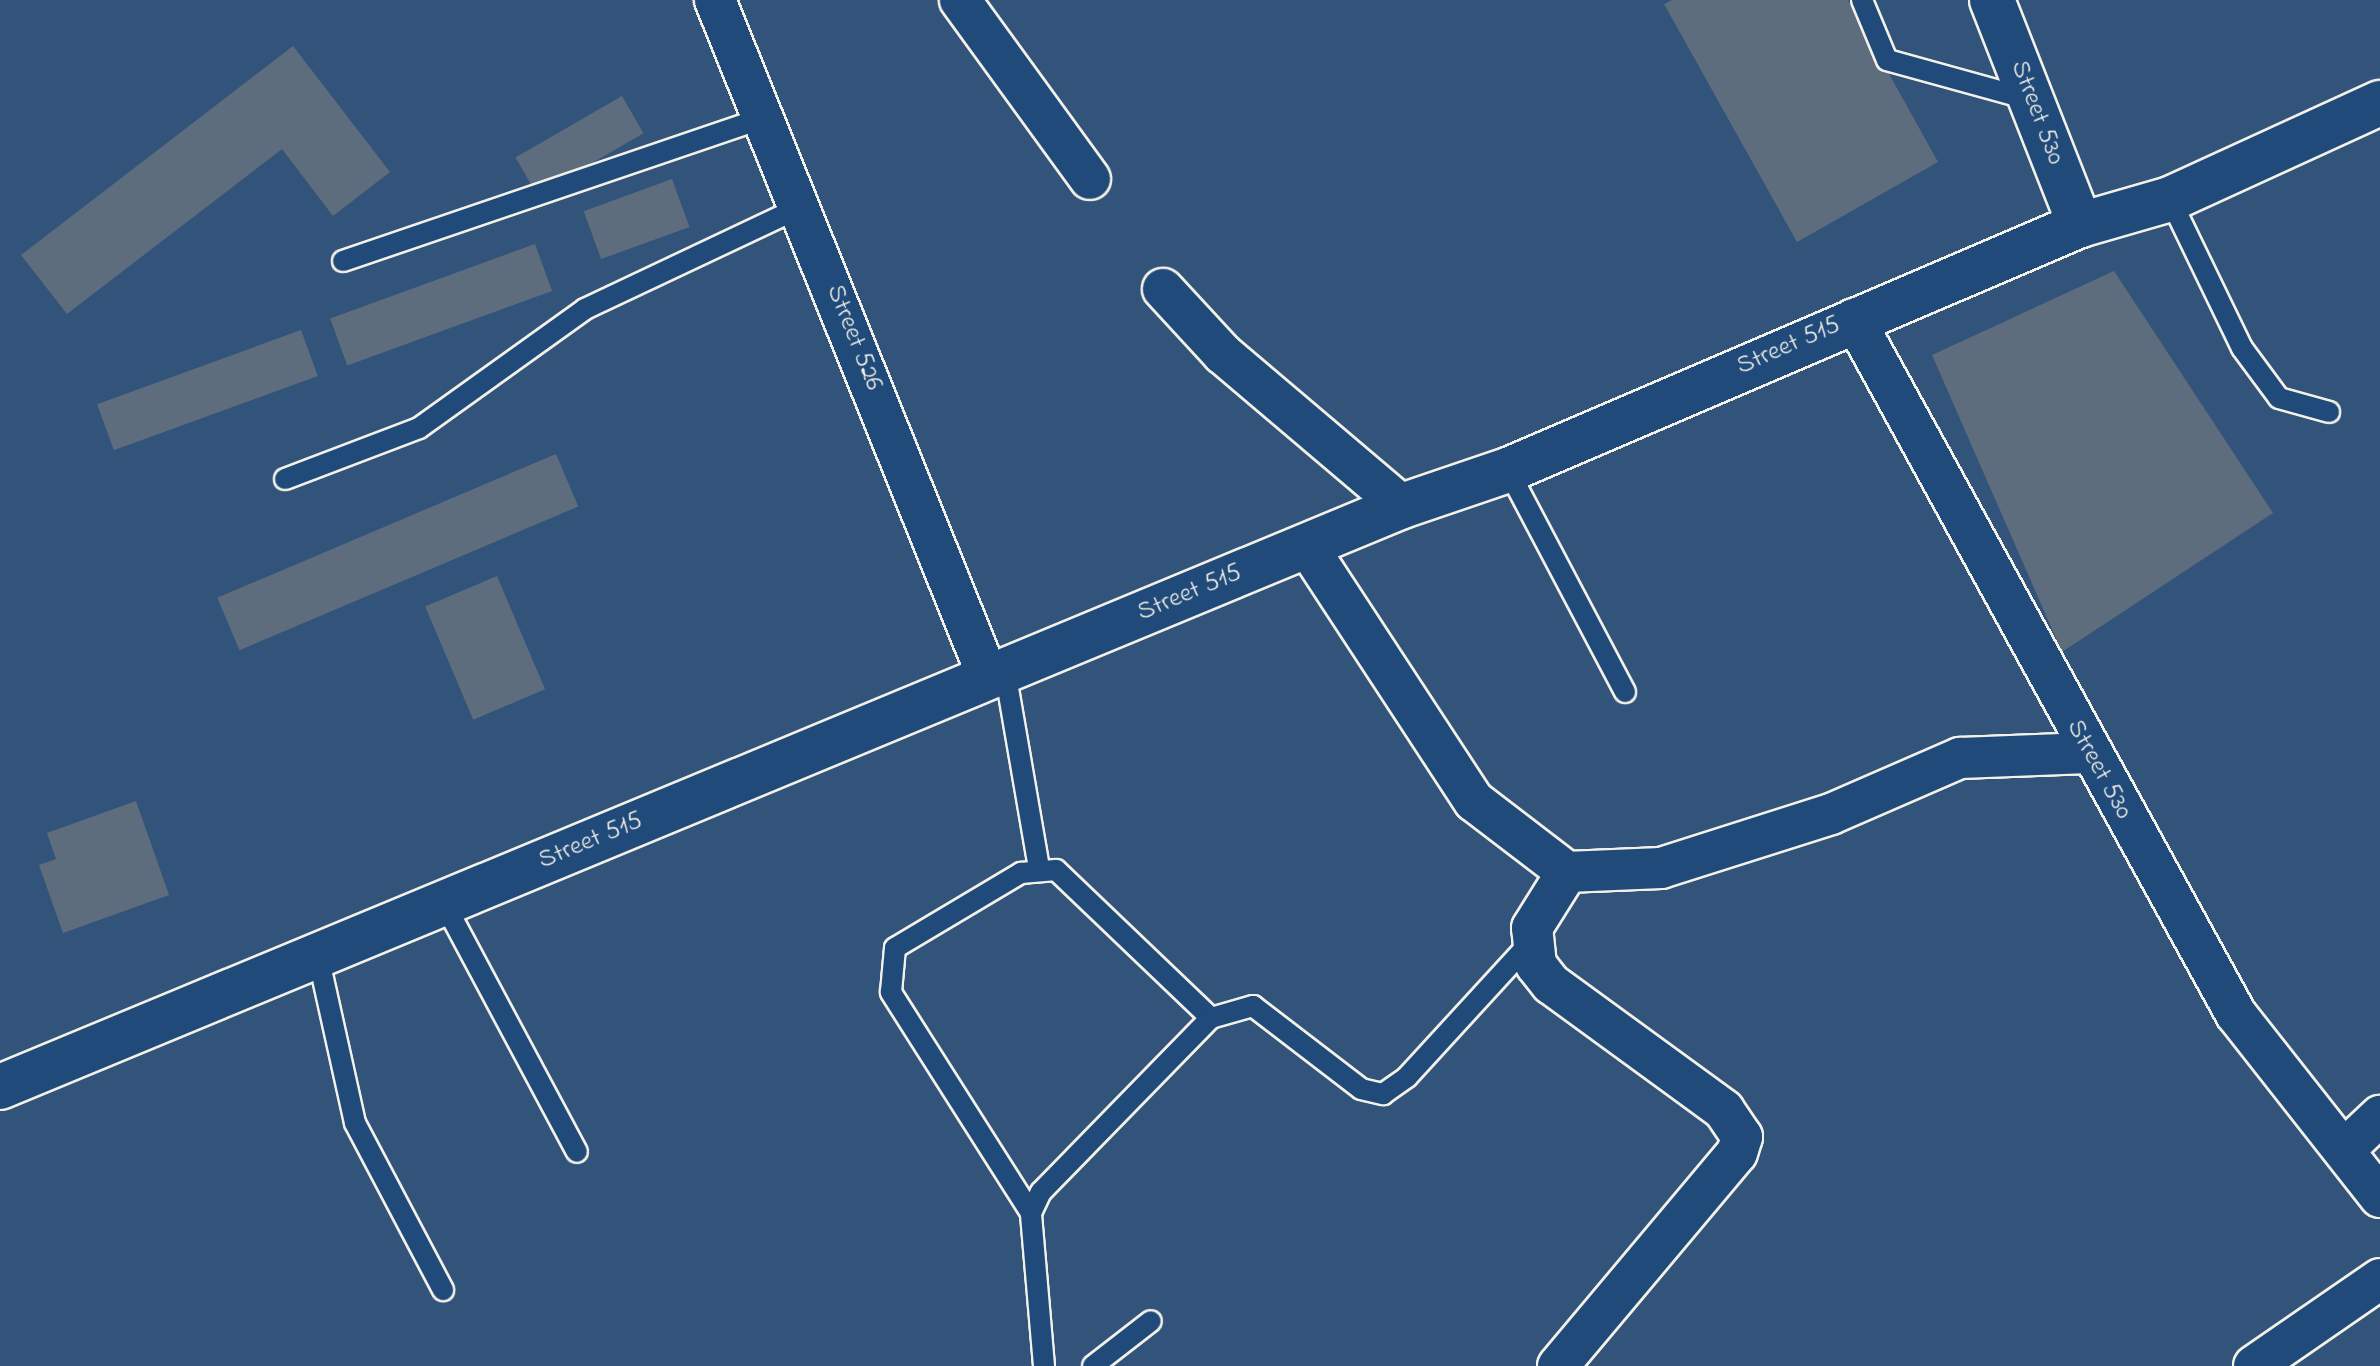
<!DOCTYPE html>
<html>
<head>
<meta charset="utf-8">
<style>
	body { margin:0 }
	#map { position:relative; width:2380px; height:1366px; overflow:hidden; background:#32547b; font-family:"Indie Flower",sans-serif }
	div>[style] { position:absolute }
	[style*='--x'] { left:calc(var(--x)*1px); top:calc(var(--y)*1px); width:calc(var(--w)*1px); rotate:calc(var(--a)*1deg) }
	.building>* { inset:0; background:#5d6d7e; transform-origin:0 0 }
	.roads { filter:drop-shadow(2px 0 #f4f1e8) drop-shadow(-2px 0 #f4f1e8) drop-shadow(0 2px #f4f1e8) drop-shadow(0 -2px #f4f1e8) }
	.service>* { height:20px; margin:-10px; padding:0 10px; transform-origin:10px; border-radius:10px; background:#1f4a7a }
	.minor>* { height:40px; margin:-20px; padding:0 20px; transform-origin:20px; border-radius:20px; background:#1f4a7a }
	.tertiary>* { height:44px; margin:-22px; padding:0 22px; transform-origin:22px; border-radius:22px; background:#1f4a7a }
	span { translate:-50% -50%; white-space:nowrap; text-align:center; line-height:1.15; -webkit-text-stroke:6px #1f4a7a; paint-order:stroke }
	.street-label { font-size:26px; color:#f4f1e8 }
</style>
</head>
<body>
<div id="map">
	<div class="building">
		<i style="clip-path:polygon(1672px 0,1848px 0,1938px 162px,1797px 242px,1664px 4px)"></i>
		<i style="clip-path:polygon(293px 46px,390px 172px,333px 216px,282px 149px,67px 314px,21px 255px)"></i>
		<i style="left:622px;top:96px;width:43px;height:123px;rotate:60deg"></i>
		<i style="left:672px;top:179px;width:51px;height:94px;rotate:70deg"></i>
		<i style="left:535px;top:244px;width:50px;height:218px;rotate:70deg"></i>
		<i style="clip-path:polygon(2114px 271px,2273px 513px,2062px 652px,1932px 355px)"></i>
		<i style="left:301px;top:330px;width:49px;height:217px;rotate:70deg"></i>
		<i style="left:556px;top:454px;width:57px;height:368px;rotate:67deg"></i>
		<i style="left:497px;top:576px;width:123px;height:78px;rotate:67deg"></i>
		<i style="clip-path:polygon(136px 801px,169px 895px,63px 933px,39px 865px,56px 859px,47px 833px)"></i>
	</div>
	<div class="roads">
		<div class="service">
			<i style="--x:1862;--y:0;--w:65;--a:67.4"></i>
			<i style="--x:1887;--y:60;--w:147;--a:15.4"></i>
			<i style="--x:2170;--y:199;--w:165;--a:64.2"></i>
			<i style="--x:2242;--y:348;--w:62;--a:53.5"></i>
			<i style="--x:2279;--y:398;--w:52;--a:15.6"></i>
			<i style="--x:343;--y:261;--w:447;--a:-18.8"></i>
			<i style="--x:1508;--y:470;--w:251;--a:62.2"></i>
			<i style="--x:285;--y:479;--w:143;--a:-20.8"></i>
			<i style="--x:419;--y:428;--w:204;--a:-35.6"></i>
			<i style="--x:585;--y:309;--w:239;--a:-25.3"></i>
			<i style="--x:1005;--y:671;--w:200;--a:80.2"></i>
			<i style="--x:444;--y:903;--w:282;--a:61.9"></i>
			<i style="--x:318;--y:956;--w:171;--a:77.5"></i>
			<i style="--x:355;--y:1123;--w:189;--a:62.2"></i>
			<i style="--x:1031;--y:1213;--w:262;--a:-122.4"></i>
			<i style="--x:891;--y:992;--w:44;--a:-84.8"></i>
			<i style="--x:895;--y:948;--w:147;--a:-30.8"></i>
			<i style="--x:1021;--y:873;--w:35;--a:-5"></i>
			<i style="--x:1056;--y:870;--w:214;--a:43.7"></i>
			<i style="--x:1044;--y:1366;--w:154;--a:-94.9"></i>
			<i style="--x:1031;--y:1213;--w:23;--a:-65"></i>
			<i style="--x:1041;--y:1192;--w:243;--a:-45.7"></i>
			<i style="--x:1211;--y:1018;--w:44;--a:-15.9"></i>
			<i style="--x:1253;--y:1006;--w:136;--a:37.5"></i>
			<i style="--x:1361;--y:1089;--w:23;--a:13"></i>
			<i style="--x:1383;--y:1094;--w:29;--a:-35"></i>
			<i style="--x:1407;--y:1077;--w:182;--a:-47.5"></i>
			<i style="--x:1093;--y:1366;--w:73;--a:-37.8"></i>
		</div>
		<div class="minor">
			<i style="--x:715;--y:0;--w:730;--a:68.04"></i>
			<i style="--x:960;--y:0;--w:221;--a:54"></i>
			<i style="--x:1163;--y:289;--w:88;--a:47.3"></i>
			<i style="--x:1223;--y:354;--w:235;--a:40.3"></i>
			<i style="--x:1854;--y:319;--w:793;--a:61.21"></i>
			<i style="--x:2236;--y:1014;--w:233;--a:51.8"></i>
			<i style="--x:1307;--y:546;--w:305;--a:56.8"></i>
			<i style="--x:1474;--y:801;--w:117;--a:37.4"></i>
			<i style="--x:1567;--y:872;--w:94;--a:-2.4"></i>
			<i style="--x:1661;--y:868;--w:178;--a:-17.6"></i>
			<i style="--x:1831;--y:814;--w:141;--a:-23.5"></i>
			<i style="--x:1960;--y:758;--w:128;--a:-2.2"></i>
			<i style="--x:2346;--y:1148;--w:47;--a:-43.3"></i>
			<i style="--x:1558;--y:1366;--w:278;--a:-50"></i>
			<i style="--x:1737;--y:1153;--w:17;--a:-73"></i>
			<i style="--x:1742;--y:1137;--w:32;--a:-124"></i>
			<i style="--x:1724;--y:1110;--w:214;--a:-143.9"></i>
			<i style="--x:1551;--y:984;--w:24;--a:-128"></i>
			<i style="--x:1536;--y:965;--w:37;--a:-96"></i>
			<i style="--x:1532;--y:928;--w:66;--a:-58"></i>
			<i style="--x:2254;--y:1366;--w:153;--a:-34.6"></i>
		</div>
		<div class="tertiary">
			<i style="--x:1992;--y:0;--w:242;--a:68.6"></i>
			<i style="--x:0;--y:1087;--w:1518;--a:-22.51"></i>
			<i style="--x:1402;--y:506;--w:112;--a:-18.8"></i>
			<i style="--x:1508;--y:470;--w:622;--a:-23.19"></i>
			<i style="--x:2080;--y:225;--w:94;--a:-16.1"></i>
			<i style="--x:2170;--y:199;--w:231;--a:-24.6"></i>
		</div>
	</div>
	<div class="street-label">
		<span style="left:2036px;top:113px;rotate:69deg">Street 530</span>
		<span style="left:853px;top:338px;rotate:68deg">Street 526</span>
		<span style="left:1789px;top:347px;rotate:-24deg">Street 515</span>
		<span style="left:1190px;top:594px;rotate:-23deg">Street 515</span>
		<span style="left:2098px;top:770px;rotate:61deg">Street 530</span>
		<span style="left:591px;top:842px;rotate:-23deg">Street 515</span>
	</div>
</div>
</body>
</html>
